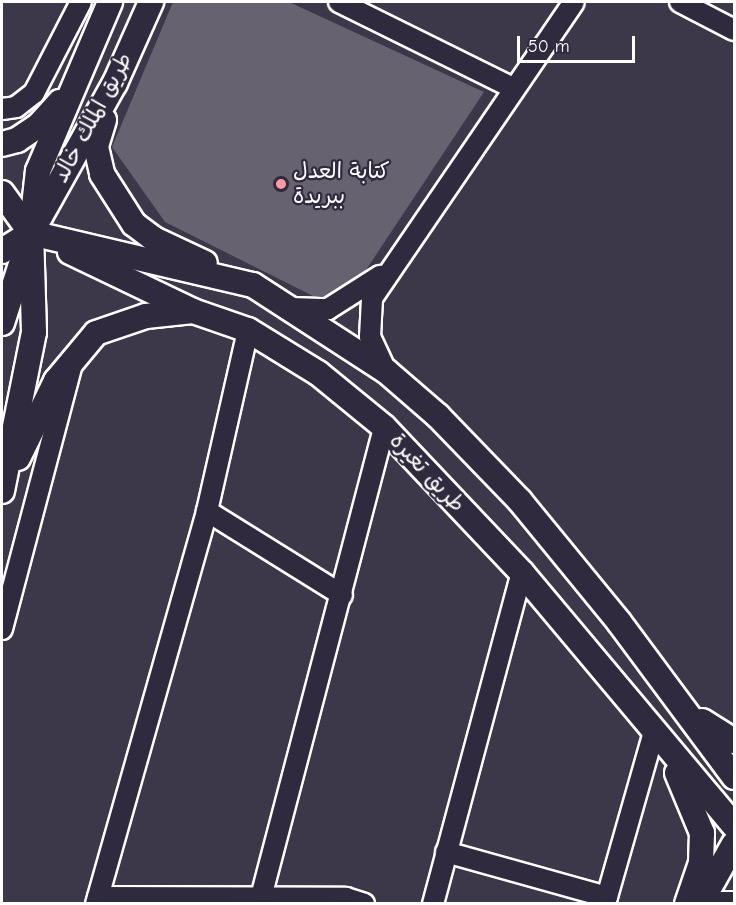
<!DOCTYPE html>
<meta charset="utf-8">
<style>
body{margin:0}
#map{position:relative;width:736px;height:905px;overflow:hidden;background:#3c3749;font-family:"Comic Neue","Playpen Sans Arabic",sans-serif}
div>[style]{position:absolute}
.building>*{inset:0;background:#666270}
.roads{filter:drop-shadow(2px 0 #fff) drop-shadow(-2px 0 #fff) drop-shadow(0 2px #fff) drop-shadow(0 -2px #fff)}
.minor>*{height:20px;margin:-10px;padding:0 10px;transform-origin:10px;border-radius:10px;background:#2f2a3d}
.major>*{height:24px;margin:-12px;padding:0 12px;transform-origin:12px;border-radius:12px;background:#2f2a3d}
.dots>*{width:16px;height:16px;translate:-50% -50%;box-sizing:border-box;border:3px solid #2f2a3d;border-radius:50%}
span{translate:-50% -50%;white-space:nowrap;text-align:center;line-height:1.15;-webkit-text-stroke:4.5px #2f2a3d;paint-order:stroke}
.street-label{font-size:22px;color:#fff}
.poi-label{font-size:22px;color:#fff}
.left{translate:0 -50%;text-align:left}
.frame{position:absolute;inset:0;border:3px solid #fff;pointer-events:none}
.scale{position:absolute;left:517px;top:36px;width:118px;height:27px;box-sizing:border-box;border:3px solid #fff;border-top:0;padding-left:8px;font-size:18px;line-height:21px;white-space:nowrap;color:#fff;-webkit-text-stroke:4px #2f2a3d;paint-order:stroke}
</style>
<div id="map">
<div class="building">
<div style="clip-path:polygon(173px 2px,289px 2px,484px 92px,360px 279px,319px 299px,165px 222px,112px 147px)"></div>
</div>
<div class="roads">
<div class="minor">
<div style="left:339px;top:2px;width:194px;rotate:26.3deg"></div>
<div style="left:680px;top:2px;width:61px;rotate:27.4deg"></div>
<div style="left:2px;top:109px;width:14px;rotate:-8deg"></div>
<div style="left:16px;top:107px;width:23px;rotate:-38deg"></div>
<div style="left:34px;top:93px;width:102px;rotate:-62.7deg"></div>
<div style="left:291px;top:308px;width:37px;rotate:2deg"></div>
<div style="left:328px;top:309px;width:62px;rotate:-32.4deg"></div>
<div style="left:386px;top:371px;width:38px;rotate:-115deg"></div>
<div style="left:370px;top:337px;width:39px;rotate:-87deg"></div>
<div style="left:372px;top:298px;width:358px;rotate:-55.7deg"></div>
<div style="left:207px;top:511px;width:159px;rotate:31.9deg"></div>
<div style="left:2px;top:629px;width:271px;rotate:-75.2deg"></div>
<div style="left:446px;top:852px;width:167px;rotate:15.6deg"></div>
<div style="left:98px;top:897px;width:248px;rotate:0.2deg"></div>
<div style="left:346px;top:898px;width:19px;rotate:18deg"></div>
<div style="left:261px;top:897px;width:486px;rotate:-75.3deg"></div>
<div style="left:96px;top:904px;width:408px;rotate:-74.2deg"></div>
<div style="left:207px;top:511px;width:186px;rotate:-77.2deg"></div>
<div style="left:433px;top:904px;width:343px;rotate:-75deg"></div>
<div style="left:605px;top:904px;width:179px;rotate:-74.1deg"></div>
</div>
<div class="major">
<div style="left:104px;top:120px;width:28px;rotate:107deg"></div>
<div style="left:96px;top:147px;width:28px;rotate:77deg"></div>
<div style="left:102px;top:174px;width:59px;rotate:57.4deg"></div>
<div style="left:134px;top:224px;width:25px;rotate:37deg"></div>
<div style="left:154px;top:239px;width:56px;rotate:25.2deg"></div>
<div style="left:2px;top:144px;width:16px;rotate:-15deg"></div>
<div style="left:17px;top:140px;width:27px;rotate:-34deg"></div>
<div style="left:39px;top:125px;width:31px;rotate:-48deg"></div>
<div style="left:2px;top:193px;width:49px;rotate:54.1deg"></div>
<div style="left:31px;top:233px;width:228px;rotate:13.2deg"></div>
<div style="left:253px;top:285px;width:158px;rotate:32.9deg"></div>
<div style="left:386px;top:371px;width:69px;rotate:40.9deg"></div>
<div style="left:438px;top:416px;width:118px;rotate:46deg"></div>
<div style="left:520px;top:501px;width:156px;rotate:50.7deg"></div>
<div style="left:619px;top:622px;width:193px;rotate:53.4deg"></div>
<div style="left:2px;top:251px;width:34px;rotate:-32deg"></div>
<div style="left:70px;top:252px;width:136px;rotate:25.6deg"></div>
<div style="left:193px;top:311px;width:58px;rotate:19.1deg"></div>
<div style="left:248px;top:330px;width:82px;rotate:31.6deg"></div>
<div style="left:318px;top:373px;width:85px;rotate:39.3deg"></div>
<div style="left:384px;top:427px;width:201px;rotate:46.6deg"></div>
<div style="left:522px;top:573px;width:330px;rotate:50deg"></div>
<div style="left:2px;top:323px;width:95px;rotate:-72.1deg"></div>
<div style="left:31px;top:233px;width:62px;rotate:-83.6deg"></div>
<div style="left:38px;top:171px;width:184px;rotate:-66.9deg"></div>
<div style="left:18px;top:458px;width:86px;rotate:-63.7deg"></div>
<div style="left:56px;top:381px;width:62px;rotate:-50.2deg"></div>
<div style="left:96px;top:333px;width:53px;rotate:-18.8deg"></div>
<div style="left:146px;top:316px;width:47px;rotate:-6.1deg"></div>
<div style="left:2px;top:491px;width:162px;rotate:-78.6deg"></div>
<div style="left:34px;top:332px;width:99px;rotate:-91.7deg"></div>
<div style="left:31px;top:233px;width:172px;rotate:-60.8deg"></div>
<div style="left:115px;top:83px;width:89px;rotate:-66deg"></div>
<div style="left:702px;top:721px;width:38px;rotate:32deg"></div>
<div style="left:677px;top:773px;width:65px;rotate:67.4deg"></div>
<div style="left:702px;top:833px;width:30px;rotate:92deg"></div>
<div style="left:701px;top:863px;width:43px;rotate:108.9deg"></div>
<div style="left:700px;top:904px;width:69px;rotate:-60.5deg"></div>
<div style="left:722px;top:904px;width:10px"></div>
</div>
</div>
<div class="dots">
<div style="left:281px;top:184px;background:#ff9aa2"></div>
</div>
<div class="street-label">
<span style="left:93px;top:118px;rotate:-62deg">طريق الملك خالد</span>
<span style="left:427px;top:473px;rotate:47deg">طريق تغيرة</span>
</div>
<div class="poi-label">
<span class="left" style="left:293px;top:184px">كتابة العدل<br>ببريدة</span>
</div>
<div class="frame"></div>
<div class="scale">50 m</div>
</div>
